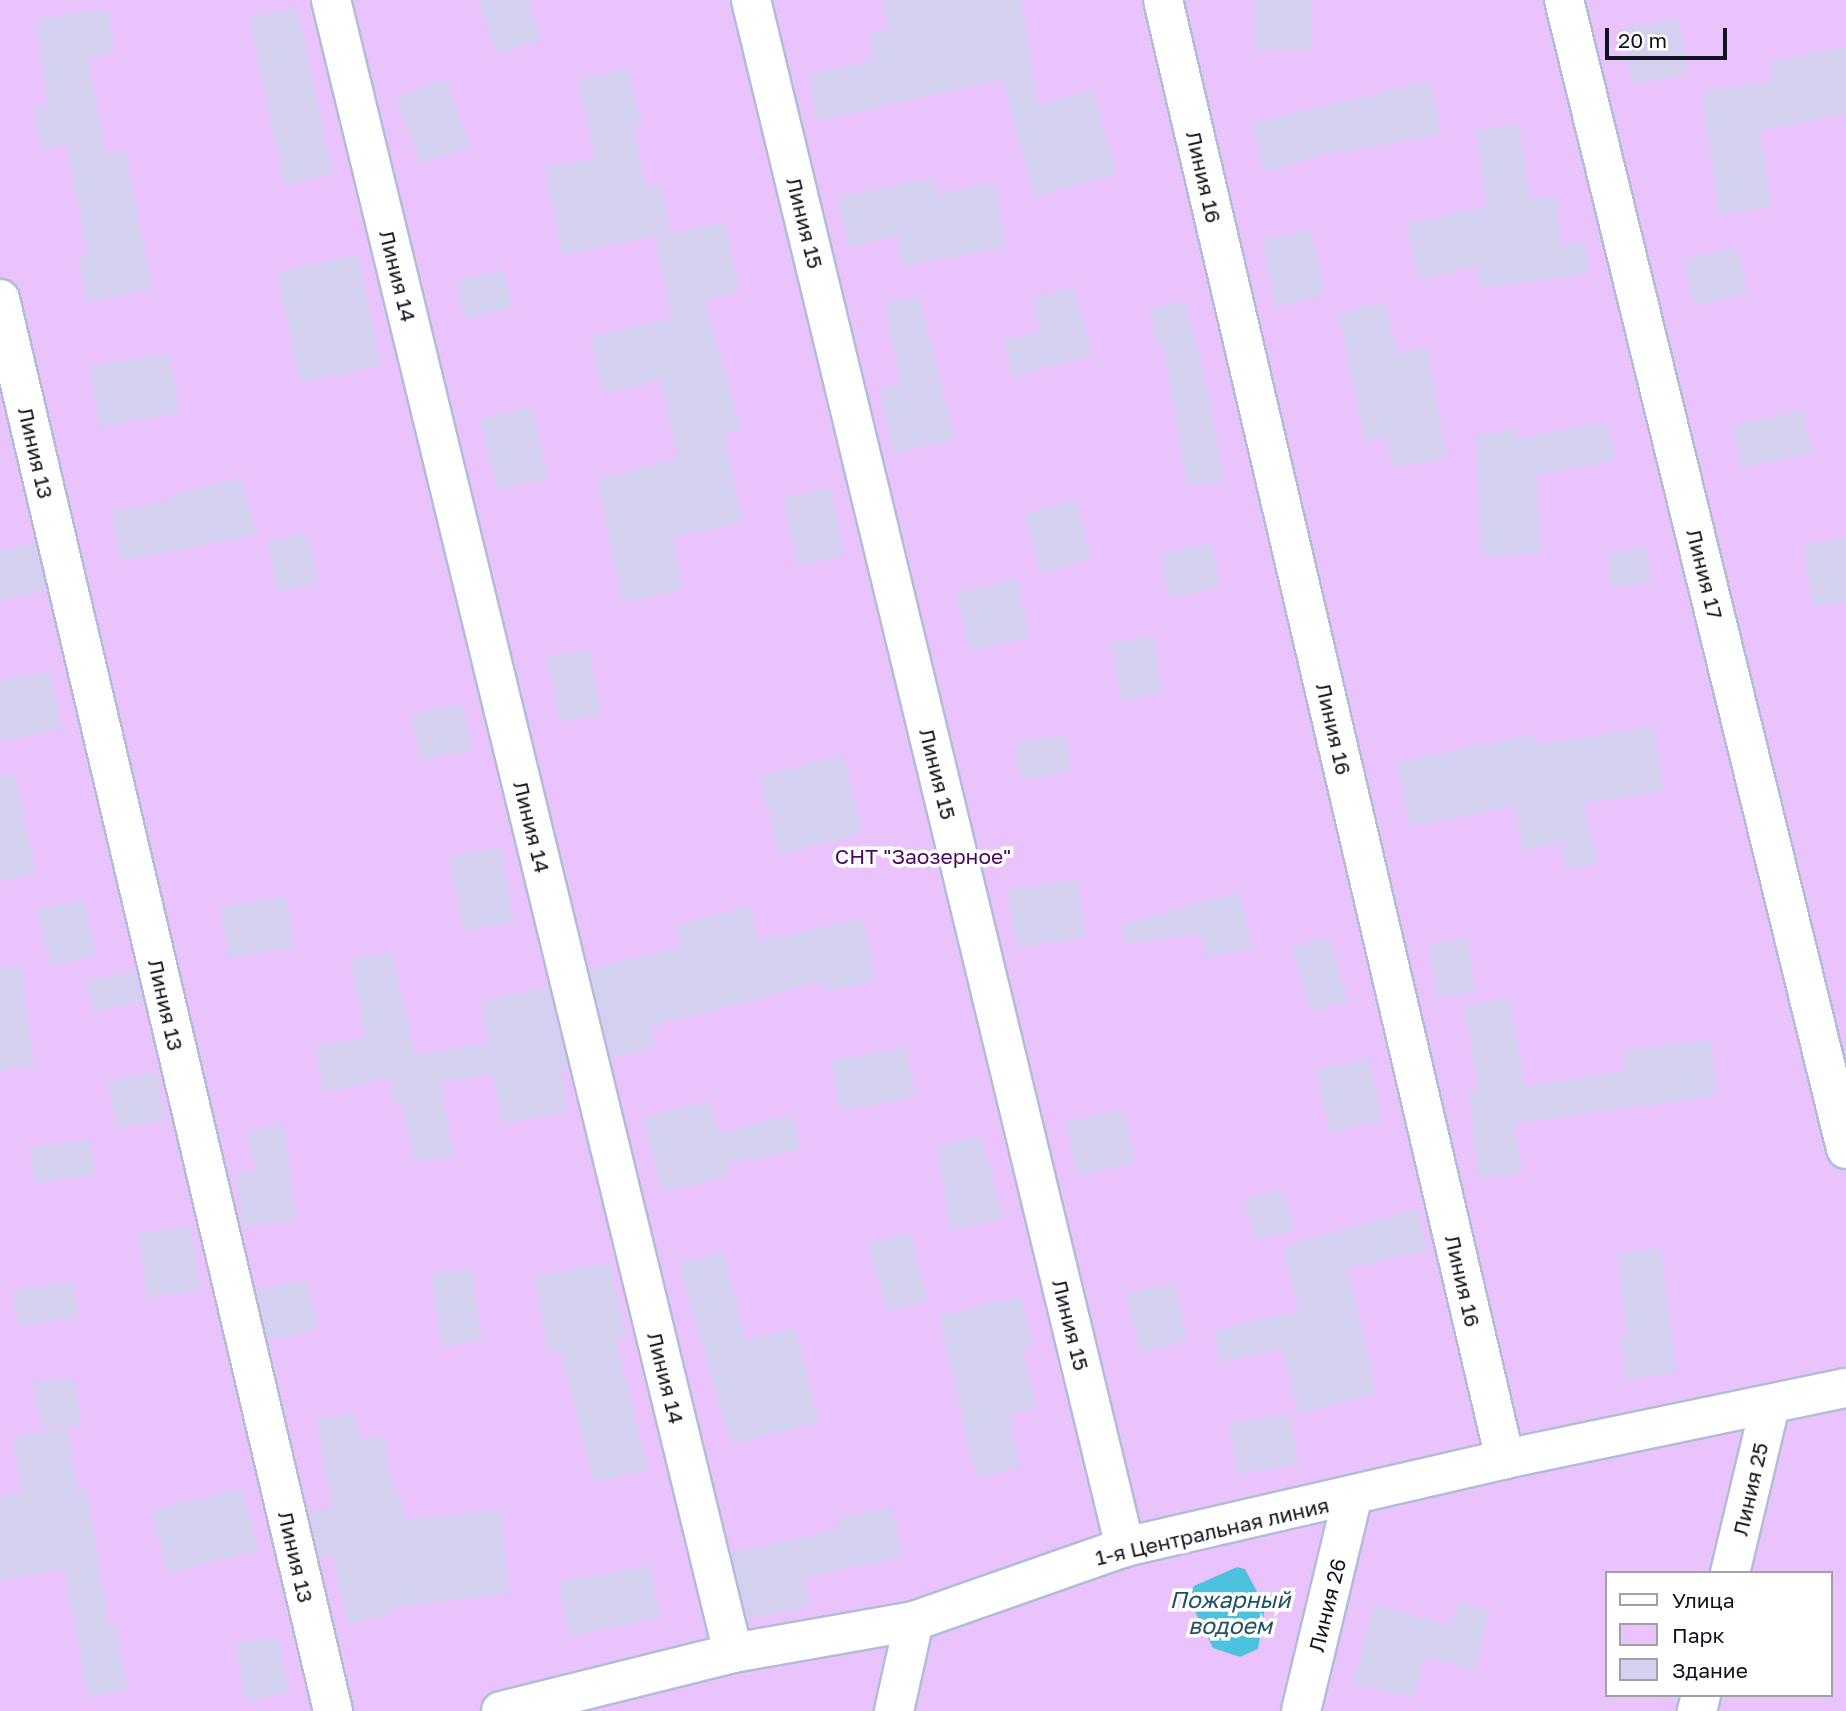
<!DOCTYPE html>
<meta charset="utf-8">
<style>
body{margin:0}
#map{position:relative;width:1846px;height:1711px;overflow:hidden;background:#eef3ff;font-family:"Golos Text",sans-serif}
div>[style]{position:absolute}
.green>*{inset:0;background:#ebc3fc}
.water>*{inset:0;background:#4cc2de}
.building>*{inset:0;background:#d4d1f0;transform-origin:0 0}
.roads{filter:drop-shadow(2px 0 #b0bdd9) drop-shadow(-2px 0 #b0bdd9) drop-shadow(0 2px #b0bdd9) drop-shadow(0 -2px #b0bdd9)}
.minor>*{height:38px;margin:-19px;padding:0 19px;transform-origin:19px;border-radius:19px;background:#fff}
span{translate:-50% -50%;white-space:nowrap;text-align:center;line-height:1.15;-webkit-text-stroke:7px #fff;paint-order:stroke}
.street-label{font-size:21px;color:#0f131d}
.park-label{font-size:21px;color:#49085e}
.water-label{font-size:23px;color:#20525e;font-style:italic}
.legend{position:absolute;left:1605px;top:1571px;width:228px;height:126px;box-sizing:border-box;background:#fff;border:2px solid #9fa1a5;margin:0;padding:9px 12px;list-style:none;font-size:21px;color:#0f131d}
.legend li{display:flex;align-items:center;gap:14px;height:35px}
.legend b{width:35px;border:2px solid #9fa1a5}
.scale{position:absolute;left:1605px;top:28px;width:122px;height:32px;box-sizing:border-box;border:4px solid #0f131d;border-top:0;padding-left:9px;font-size:21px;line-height:24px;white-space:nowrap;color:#0f131d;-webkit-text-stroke:5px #fff;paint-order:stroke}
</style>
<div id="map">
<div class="green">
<div style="clip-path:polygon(evenodd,0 0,1846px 0,1846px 1711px,0 1711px,0 0,1606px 1573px,1830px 1573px,1830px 1695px,1606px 1695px,1606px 1573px)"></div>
</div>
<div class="water">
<div style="clip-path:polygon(1237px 1567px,1245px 1569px,1265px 1607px,1258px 1649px,1240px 1657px,1213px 1648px,1188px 1597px,1194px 1586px)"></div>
</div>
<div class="building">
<div style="clip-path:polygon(478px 0,528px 0,541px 40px,496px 54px)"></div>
<div style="clip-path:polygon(883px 0,1021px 0,1038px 105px,1093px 89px,1117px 174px,1035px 197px,1002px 79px,817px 121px,808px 74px,874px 60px,868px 33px,889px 29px)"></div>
<div style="left:1255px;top:0;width:56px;height:50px"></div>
<div style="left:297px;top:7px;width:171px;height:49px;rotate:78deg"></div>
<div style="clip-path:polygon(108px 9px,114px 51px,88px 60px,106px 154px,122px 151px,126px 156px,152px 289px,87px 302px,78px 257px,88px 255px,66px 144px,41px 149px,33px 107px,48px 104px,36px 19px)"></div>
<div style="left:1678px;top:18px;width:57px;height:57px;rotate:80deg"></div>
<div style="clip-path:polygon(1846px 47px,1846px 114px,1760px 131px,1771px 207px,1719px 215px,1702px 91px,1773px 81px,1769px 62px)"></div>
<div style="clip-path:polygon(629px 68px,642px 125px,633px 127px,646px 188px,661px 184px,671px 232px,562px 255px,545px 167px,596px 159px,578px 79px)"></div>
<div style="left:446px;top:79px;width:72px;height:53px;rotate:70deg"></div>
<div style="clip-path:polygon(1431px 81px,1441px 135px,1320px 155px,1264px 172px,1252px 123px)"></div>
<div style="clip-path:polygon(1519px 124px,1530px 198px,1556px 196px,1561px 245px,1586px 242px,1589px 273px,1479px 289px,1477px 266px,1419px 280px,1406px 224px,1487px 206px,1476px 130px)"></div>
<div style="clip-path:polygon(934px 177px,937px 194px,995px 183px,1006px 247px,903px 266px,897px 236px,848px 247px,838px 197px)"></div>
<div style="clip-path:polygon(725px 222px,739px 292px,704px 300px,741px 430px,725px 433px,742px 523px,672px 536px,683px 589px,623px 603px,597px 479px,678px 458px,661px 380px,604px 394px,590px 337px,672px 318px,655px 237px)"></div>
<div style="left:1311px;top:230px;width:67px;height:50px;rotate:78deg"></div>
<div style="left:1738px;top:248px;width:48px;height:55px;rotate:79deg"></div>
<div style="left:358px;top:255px;width:113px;height:83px;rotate:78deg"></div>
<div style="left:503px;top:269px;width:39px;height:49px;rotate:75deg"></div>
<div style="clip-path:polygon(1074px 286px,1093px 355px,1012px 376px,1003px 340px,1041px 332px,1032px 298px)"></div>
<div style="clip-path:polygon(919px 296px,955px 440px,893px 453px,879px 389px,901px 384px,884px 303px)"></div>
<div style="clip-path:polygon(1186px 301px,1208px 391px,1224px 481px,1187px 485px,1163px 343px,1157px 344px,1149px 309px)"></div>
<div style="clip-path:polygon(1384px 302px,1398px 354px,1427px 348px,1447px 459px,1399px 466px,1392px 464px,1387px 438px,1365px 442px,1338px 314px)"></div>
<div style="left:169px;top:353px;width:61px;height:81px;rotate:80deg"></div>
<div style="left:532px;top:407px;width:73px;height:53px;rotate:77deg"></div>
<div style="left:1803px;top:410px;width:44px;height:72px;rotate:78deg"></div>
<div style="clip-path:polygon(1608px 422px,1615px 460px,1536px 475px,1541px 553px,1482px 557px,1475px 436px,1516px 429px,1518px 439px)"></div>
<div style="clip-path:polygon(242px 477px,257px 535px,121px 561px,112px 511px,172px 500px,171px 496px)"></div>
<div style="left:831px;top:488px;width:69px;height:48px;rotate:79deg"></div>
<div style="left:1076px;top:500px;width:61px;height:53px;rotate:75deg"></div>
<div style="left:307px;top:533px;width:51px;height:41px;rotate:77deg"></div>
<div style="clip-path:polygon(1846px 538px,1846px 601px,1814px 607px,1803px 545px)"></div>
<div style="left:1211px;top:543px;width:45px;height:52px;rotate:78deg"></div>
<div style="clip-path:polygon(35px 544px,46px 590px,0 601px,0 551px)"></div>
<div style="left:1647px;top:548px;width:36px;height:39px;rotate:85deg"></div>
<div style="left:1016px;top:578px;width:60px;height:62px;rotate:76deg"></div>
<div style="left:1153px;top:636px;width:59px;height:42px;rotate:81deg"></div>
<div style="left:589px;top:649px;width:66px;height:42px;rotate:80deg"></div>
<div style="clip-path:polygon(51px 672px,61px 729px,0 741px,0 681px)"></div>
<div style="left:462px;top:704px;width:47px;height:52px;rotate:78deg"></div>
<div style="clip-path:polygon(1654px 726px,1664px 791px,1584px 803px,1598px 862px,1567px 870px,1561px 843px,1523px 851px,1515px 806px,1410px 826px,1397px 762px,1534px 734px,1535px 745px)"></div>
<div style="left:1066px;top:735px;width:37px;height:52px;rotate:81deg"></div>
<div style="left:843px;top:755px;width:81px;height:86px;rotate:76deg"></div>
<div style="clip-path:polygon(15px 775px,36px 874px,0 881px,0 776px)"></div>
<div style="left:500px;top:847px;width:76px;height:52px;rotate:79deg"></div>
<div style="left:1078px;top:880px;width:58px;height:71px;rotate:82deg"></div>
<div style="clip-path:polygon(1239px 892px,1253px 947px,1206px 958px,1200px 934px,1126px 944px,1122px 924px)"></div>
<div style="left:286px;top:897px;width:51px;height:66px;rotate:81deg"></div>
<div style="left:83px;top:899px;width:57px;height:47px;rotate:76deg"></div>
<div style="clip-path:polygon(749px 906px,758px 941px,863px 919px,876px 981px,827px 992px,824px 981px,650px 1027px,655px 1047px,611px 1058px,589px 969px,681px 947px,675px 926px)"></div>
<div style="left:1328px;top:936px;width:68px;height:39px;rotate:72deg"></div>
<div style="left:1467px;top:938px;width:55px;height:39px;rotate:81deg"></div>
<div style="clip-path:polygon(392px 952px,415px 1056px,490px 1042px,481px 1002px,548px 987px,568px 1068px,561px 1070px,568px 1112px,502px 1123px,492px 1074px,441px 1083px,453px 1156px,414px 1162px,403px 1104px,395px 1105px,390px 1078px,325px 1092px,315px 1047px,365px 1037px,350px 959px)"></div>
<div style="clip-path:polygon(21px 966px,34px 1066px,0 1071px,0 968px)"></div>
<div style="left:136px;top:971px;width:32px;height:50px;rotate:79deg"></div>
<div style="clip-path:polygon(1509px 998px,1525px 1087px,1625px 1071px,1623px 1050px,1711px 1040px,1717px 1096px,1514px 1123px,1522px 1173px,1478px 1180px,1469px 1091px,1479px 1090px,1464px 1006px)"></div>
<div style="left:906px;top:1047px;width:51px;height:76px;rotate:80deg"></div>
<div style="left:1369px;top:1058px;width:64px;height:54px;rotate:78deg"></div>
<div style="left:157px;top:1072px;width:49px;height:49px;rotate:81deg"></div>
<div style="clip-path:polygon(710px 1100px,719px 1133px,793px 1115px,801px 1149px,727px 1165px,730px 1175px,663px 1193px,643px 1118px)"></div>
<div style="left:1124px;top:1110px;width:54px;height:59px;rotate:78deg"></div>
<div style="clip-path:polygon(284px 1124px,296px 1221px,243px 1228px,236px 1173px,255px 1171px,247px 1132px)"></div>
<div style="clip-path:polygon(981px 1136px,1004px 1218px,951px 1231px,936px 1145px)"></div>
<div style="left:90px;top:1139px;width:36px;height:61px;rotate:82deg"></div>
<div style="left:1282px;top:1189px;width:43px;height:39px;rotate:74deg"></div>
<div style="clip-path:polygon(1418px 1208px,1427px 1251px,1348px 1268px,1376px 1394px,1299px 1413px,1282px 1348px,1221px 1363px,1214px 1331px,1299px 1311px,1283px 1247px)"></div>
<div style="left:191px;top:1226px;width:65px;height:53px;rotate:82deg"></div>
<div style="left:910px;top:1232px;width:70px;height:43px;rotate:75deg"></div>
<div style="clip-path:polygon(1661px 1248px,1676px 1372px,1627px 1380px,1620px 1338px,1628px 1336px,1617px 1254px)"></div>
<div style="clip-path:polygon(723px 1251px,746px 1341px,795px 1328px,819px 1422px,732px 1445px,678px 1263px)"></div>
<div style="clip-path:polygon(610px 1262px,626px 1339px,616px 1340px,648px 1469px,594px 1483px,561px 1352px,550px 1354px,534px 1277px)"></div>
<div style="left:471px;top:1268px;width:73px;height:41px;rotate:81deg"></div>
<div style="left:307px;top:1279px;width:51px;height:51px;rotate:77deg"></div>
<div style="left:73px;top:1281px;width:36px;height:61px;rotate:81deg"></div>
<div style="left:1173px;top:1282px;width:60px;height:49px;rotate:75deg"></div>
<div style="clip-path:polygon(1021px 1296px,1033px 1347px,1022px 1350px,1037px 1408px,1009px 1415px,1020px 1467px,976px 1478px,939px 1316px)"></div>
<div style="clip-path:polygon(74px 1379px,81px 1426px,43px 1429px,33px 1382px)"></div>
<div style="clip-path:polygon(355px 1413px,359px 1440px,384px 1436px,394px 1493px,399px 1492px,405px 1520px,501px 1510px,509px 1594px,391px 1607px,392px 1613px,348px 1624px,332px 1555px,319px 1558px,309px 1513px,332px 1507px,317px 1419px)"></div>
<div style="left:1290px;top:1414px;width:51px;height:61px;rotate:81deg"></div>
<div style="clip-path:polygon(67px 1428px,78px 1491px,87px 1490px,109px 1626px,115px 1625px,128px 1690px,88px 1697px,64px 1569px,0 1580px,0 1495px,23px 1492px,13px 1438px)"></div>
<div style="left:242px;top:1487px;width:65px;height:94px;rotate:75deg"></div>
<div style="clip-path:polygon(892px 1507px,903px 1558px,804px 1577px,810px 1606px,747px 1620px,731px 1553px,838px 1530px,836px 1518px)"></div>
<div style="left:650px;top:1565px;width:54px;height:93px;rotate:79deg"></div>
<div style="clip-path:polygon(1458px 1602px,1490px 1611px,1474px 1670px,1425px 1656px,1414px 1698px,1353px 1683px,1374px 1605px,1451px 1625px)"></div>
<div style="left:278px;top:1636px;width:58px;height:44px;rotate:79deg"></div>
</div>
<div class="roads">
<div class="minor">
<div style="left:331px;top:0;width:1701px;rotate:76.33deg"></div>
<div style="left:751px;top:0;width:1592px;rotate:76.41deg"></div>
<div style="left:1163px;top:0;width:1499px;rotate:76.81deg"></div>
<div style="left:1564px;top:0;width:1183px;rotate:76.21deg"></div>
<div style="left:0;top:299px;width:1451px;rotate:76.73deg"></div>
<div style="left:1730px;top:1573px;width:173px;rotate:-76.6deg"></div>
<div style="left:501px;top:1711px;width:239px;rotate:-14deg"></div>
<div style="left:733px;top:1653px;width:184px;rotate:-10deg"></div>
<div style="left:914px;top:1621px;width:224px;rotate:-19.3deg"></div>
<div style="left:1125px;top:1547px;width:390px;rotate:-13deg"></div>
<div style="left:1505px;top:1459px;width:348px;rotate:-11.8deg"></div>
<div style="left:894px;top:1711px;width:92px;rotate:-77.5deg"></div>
<div style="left:1301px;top:1711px;width:219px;rotate:-76.5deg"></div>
<div style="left:1697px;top:1711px;width:16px;rotate:-76deg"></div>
</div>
</div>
<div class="street-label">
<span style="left:1204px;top:177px;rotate:77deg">Линия 16</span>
<span style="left:805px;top:223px;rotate:76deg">Линия 15</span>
<span style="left:398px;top:276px;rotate:76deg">Линия 14</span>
<span style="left:36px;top:453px;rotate:77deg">Линия 13</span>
<span style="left:1705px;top:574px;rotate:76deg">Линия 17</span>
<span style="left:1334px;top:729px;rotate:77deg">Линия 16</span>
<span style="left:938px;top:774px;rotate:76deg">Линия 15</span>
<span style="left:532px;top:827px;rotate:76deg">Линия 14</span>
<span style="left:166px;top:1005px;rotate:77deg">Линия 13</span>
<span style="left:1463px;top:1281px;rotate:77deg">Линия 16</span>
<span style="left:1071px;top:1325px;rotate:76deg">Линия 15</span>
<span style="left:666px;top:1378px;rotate:76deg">Линия 14</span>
<span style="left:1750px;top:1489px;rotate:-77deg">Линия 25</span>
<span style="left:1212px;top:1531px;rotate:-13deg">1-я Центральная линия</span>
<span style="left:296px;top:1557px;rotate:77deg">Линия 13</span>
<span style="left:1327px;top:1605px;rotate:-76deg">Линия 26</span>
</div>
<div class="park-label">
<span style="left:923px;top:856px">СНТ "Заозерное"</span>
</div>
<div class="water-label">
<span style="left:1230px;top:1612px">Пожарный<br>водоем</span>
</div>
<ul class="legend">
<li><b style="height:9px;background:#fff"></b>Улица</li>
<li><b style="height:19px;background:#ebc3fc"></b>Парк</li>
<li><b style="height:19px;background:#d4d1f0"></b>Здание</li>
</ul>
<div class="scale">20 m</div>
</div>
